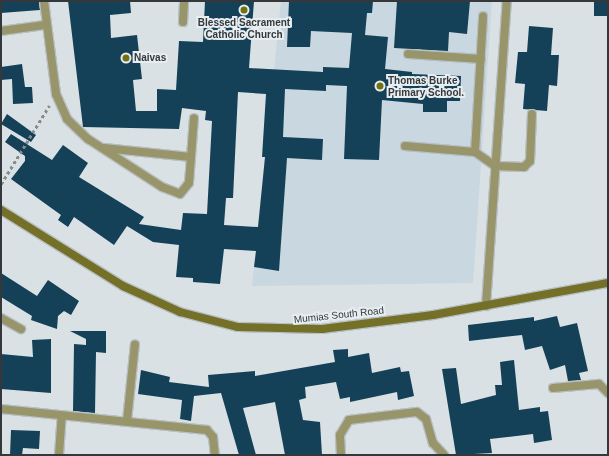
<!DOCTYPE html>
<style>
body{margin:0}
#map{position:relative;width:609px;height:456px;overflow:hidden;background:#d9e1e5;font-family:Arial,sans-serif}
div>[style]{position:absolute}
.built>*{inset:0;background:#c9d7e0}
.building>*{inset:0;background:#144157;transform-origin:0 0}
.path>*{height:2.5px;margin-top:-1.25px;transform-origin:0;background:repeating-linear-gradient(90deg,#858a8d 0 3px,transparent 0 6px)}
.roads{filter:drop-shadow(1px 0 #b8bfc3) drop-shadow(-1px 0 #b8bfc3) drop-shadow(0 1px #b8bfc3) drop-shadow(0 -1px #b8bfc3)}
.service>*{height:8px;margin:-4px;padding:0 4px;transform-origin:4px;border-radius:4px;background:#979569}
.minor>*{height:8px;margin:-4px;padding:0 4px;transform-origin:4px;border-radius:4px;background:#979569}
.secondary>*{height:8px;margin:-4px;padding:0 4px;transform-origin:4px;border-radius:4px;background:#747028}
.dots>*{width:11px;height:11px;translate:-50% -50%;box-sizing:border-box;border:2px solid #e7eef2;border-radius:50%}
span{translate:-50% -50%;white-space:nowrap;text-align:center;line-height:1.15;-webkit-text-stroke:4px #e7eef2;paint-order:stroke}
.poi-label{font-size:10px;color:#35383a;font-weight:700}
.left{translate:0 -50%;text-align:left}
.street-label{font-size:10px;color:#35383a}
.frame{position:absolute;inset:0;border:2px solid #35383a;pointer-events:none}
</style>
<div id="map">
<div class="built">
<div style="clip-path:polygon(281px 1px,492px 1px,473px 283px,252px 286px)"></div>
</div>
<div class="building">
<div style="clip-path:polygon(1px 1px,39px 1px,40px 10px,1px 13px)"></div>
<div style="clip-path:polygon(evenodd,68px 1px,130px 1px,131px 13px,110px 15px,111px 38px,137px 35px,142px 79px,133px 80px,136px 111px,157px 111px,157px 89px,176px 90px,179px 41px,203px 42px,205px 1px,254px 1px,249px 68px,323px 72px,323px 67px,349px 68px,352px 33px,311px 31px,310px 47px,287px 47px,289px 1px,373px 1px,372px 13px,367px 13px,365px 35px,388px 37px,385px 69px,412px 72px,412px 74px,461px 76px,460px 101px,447px 101px,447px 112px,423px 112px,423px 104px,382px 100px,379px 160px,344px 159px,347px 86px,326px 85px,326px 91px,285px 89px,283px 137px,323px 139px,322px 160px,287px 158px,279px 271px,254px 267px,256px 251px,224px 249px,220px 284px,193px 282px,193px 278px,176px 277px,179px 245px,153px 242px,127px 226px,114px 245px,74px 217px,68px 227px,58px 220px,61px 215px,11px 179px,25px 161px,25px 156px,5px 142px,11px 134px,52px 160px,63px 145px,88px 163px,79px 177px,144px 217px,139px 224px,181px 230px,183px 213px,207px 214px,212px 121px,205px 120px,206px 111px,182px 108px,179px 129px,83px 127px,68px 1px,238px 92px,266px 94px,262px 157px,265px 157px,258px 227px,224px 225px,226px 198px,233px 198px,238px 92px)"></div>
<div style="clip-path:polygon(397px 1px,470px 1px,467px 34px,449px 32px,448px 51px,394px 48px)"></div>
<div style="left:594px;top:1px;width:14px;height:15px"></div>
<div style="clip-path:polygon(529px 26px,553px 28px,551px 55px,559px 55px,557px 86px,549px 85px,547px 111px,523px 109px,525px 84px,515px 83px,518px 52px,527px 52px)"></div>
<div style="clip-path:polygon(22px 64px,25px 87px,32px 87px,33px 103px,13px 104px,12px 79px,1px 80px,1px 67px)"></div>
<div style="clip-path:polygon(7px 114px,36px 135px,31px 142px,1px 124px)"></div>
<div style="clip-path:polygon(1px 273px,37px 296px,48px 280px,79px 301px,71px 315px,64px 311px,58px 316px,57px 329px,31px 320px,32px 316px,1px 297px)"></div>
<div style="clip-path:polygon(557px 316px,560px 327px,577px 323px,588px 371px,579px 373px,581px 380px,568px 381px,565px 365px,550px 370px,542px 346px,525px 350px,522px 335px,469px 341px,468px 325px,534px 317px,534px 321px)"></div>
<div style="clip-path:polygon(70px 331px,106px 331px,106px 353px,96px 352px,95px 413px,73px 411px,74px 344px,86px 345px,86px 339px)"></div>
<div style="clip-path:polygon(51px 339px,51px 393px,1px 389px,1px 354px,33px 357px,32px 340px)"></div>
<div style="clip-path:polygon(348px 349px,348px 357px,369px 353px,372px 373px,400px 367px,401px 372px,409px 371px,414px 396px,398px 400px,397px 392px,350px 402px,350px 397px,340px 399px,336px 382px,305px 387px,306px 398px,299px 400px,303px 420px,320px 422px,322px 455px,285px 455px,275px 402px,243px 408px,256px 455px,239px 455px,221px 393px,194px 396px,191px 421px,180px 419px,182px 400px,138px 394px,141px 370px,170px 377px,169px 382px,209px 387px,208px 375px,255px 371px,255px 376px,335px 362px,333px 350px)"></div>
<div style="clip-path:polygon(514px 360px,519px 410px,540px 407px,540px 412px,548px 411px,552px 440px,534px 443px,533px 434px,490px 439px,492px 453px,456px 455px,442px 369px,456px 368px,461px 404px,496px 395px,495px 385px,502px 385px,500px 362px)"></div>
<div style="clip-path:polygon(11px 430px,40px 431px,39px 449px,23px 448px,22px 455px,10px 455px)"></div>
</div>
<div class="path">
<div style="left:1px;top:184px;width:92px;rotate:-58.4deg"></div>
</div>
<div class="roads">
<div class="service">
<div style="left:183px;top:22px;width:21px;rotate:-87deg"></div>
<div style="left:408px;top:54px;width:73px;rotate:3.9deg"></div>
<div style="left:405px;top:146px;width:70px;rotate:4.9deg"></div>
<div style="left:475px;top:152px;width:24px;rotate:35deg"></div>
<div style="left:495px;top:166px;width:29px;rotate:2deg"></div>
<div style="left:524px;top:167px;width:8px;rotate:-45deg"></div>
<div style="left:530px;top:161px;width:47px;rotate:-87.6deg"></div>
<div style="left:475px;top:152px;width:136px;rotate:-86.6deg"></div>
<div style="left:486px;top:306px;width:306px;rotate:-86.1deg"></div>
</div>
<div class="minor">
<div style="left:44px;top:1px;width:94px;rotate:82.6deg"></div>
<div style="left:56px;top:94px;width:27px;rotate:66deg"></div>
<div style="left:67px;top:119px;width:29px;rotate:44deg"></div>
<div style="left:88px;top:139px;width:88px;rotate:33deg"></div>
<div style="left:162px;top:187px;width:19px;rotate:21deg"></div>
<div style="left:180px;top:194px;width:14px;rotate:-51deg"></div>
<div style="left:189px;top:183px;width:65px;rotate:-85.6deg"></div>
<div style="left:1px;top:31px;width:44px;rotate:-7.8deg"></div>
<div style="left:104px;top:148px;width:87px;rotate:5.9deg"></div>
<div style="left:1px;top:318px;width:23px;rotate:29deg"></div>
<div style="left:553px;top:388px;width:46px;rotate:-5deg"></div>
<div style="left:599px;top:384px;width:13px;rotate:45deg"></div>
<div style="left:1px;top:409px;width:207px;rotate:5.8deg"></div>
<div style="left:207px;top:430px;width:9px;rotate:49deg"></div>
<div style="left:213px;top:437px;width:18px;rotate:84deg"></div>
<div style="left:127px;top:421px;width:77px;rotate:-84.1deg"></div>
<div style="left:59px;top:455px;width:39px;rotate:-86deg"></div>
<div style="left:341px;top:455px;width:20px;rotate:-93deg"></div>
<div style="left:340px;top:435px;width:17px;rotate:-59deg"></div>
<div style="left:349px;top:420px;width:68px;rotate:-6.7deg"></div>
<div style="left:417px;top:412px;width:11px;rotate:38deg"></div>
<div style="left:426px;top:419px;width:25px;rotate:74deg"></div>
<div style="left:433px;top:443px;width:16px;rotate:47deg"></div>
</div>
<div class="secondary">
<div style="left:1px;top:210px;width:144px;rotate:31.9deg"></div>
<div style="left:123px;top:286px;width:63px;rotate:24.5deg"></div>
<div style="left:180px;top:312px;width:60px;rotate:14.5deg"></div>
<div style="left:238px;top:327px;width:84px;rotate:1.4deg"></div>
<div style="left:322px;top:329px;width:112px;rotate:-7.2deg"></div>
<div style="left:433px;top:315px;width:178px;rotate:-10.4deg"></div>
</div>
</div>
<div class="dots">
<div style="left:244px;top:10px;background:#746f0f"></div>
<div style="left:126px;top:58px;background:#746f0f"></div>
<div style="left:380px;top:86px;background:#746f0f"></div>
</div>
<div class="poi-label">
<span style="left:244px;top:28px">Blessed Sacrament<br>Catholic Church</span>
<span class="left" style="left:134px;top:58px">Naivas</span>
<span class="left" style="left:388px;top:86px">Thomas Burke<br>Primary School.</span>
</div>
<div class="street-label">
<span style="left:339px;top:315px;rotate:-6deg">Mumias South Road</span>
</div>
<div class="frame"></div>
</div>
